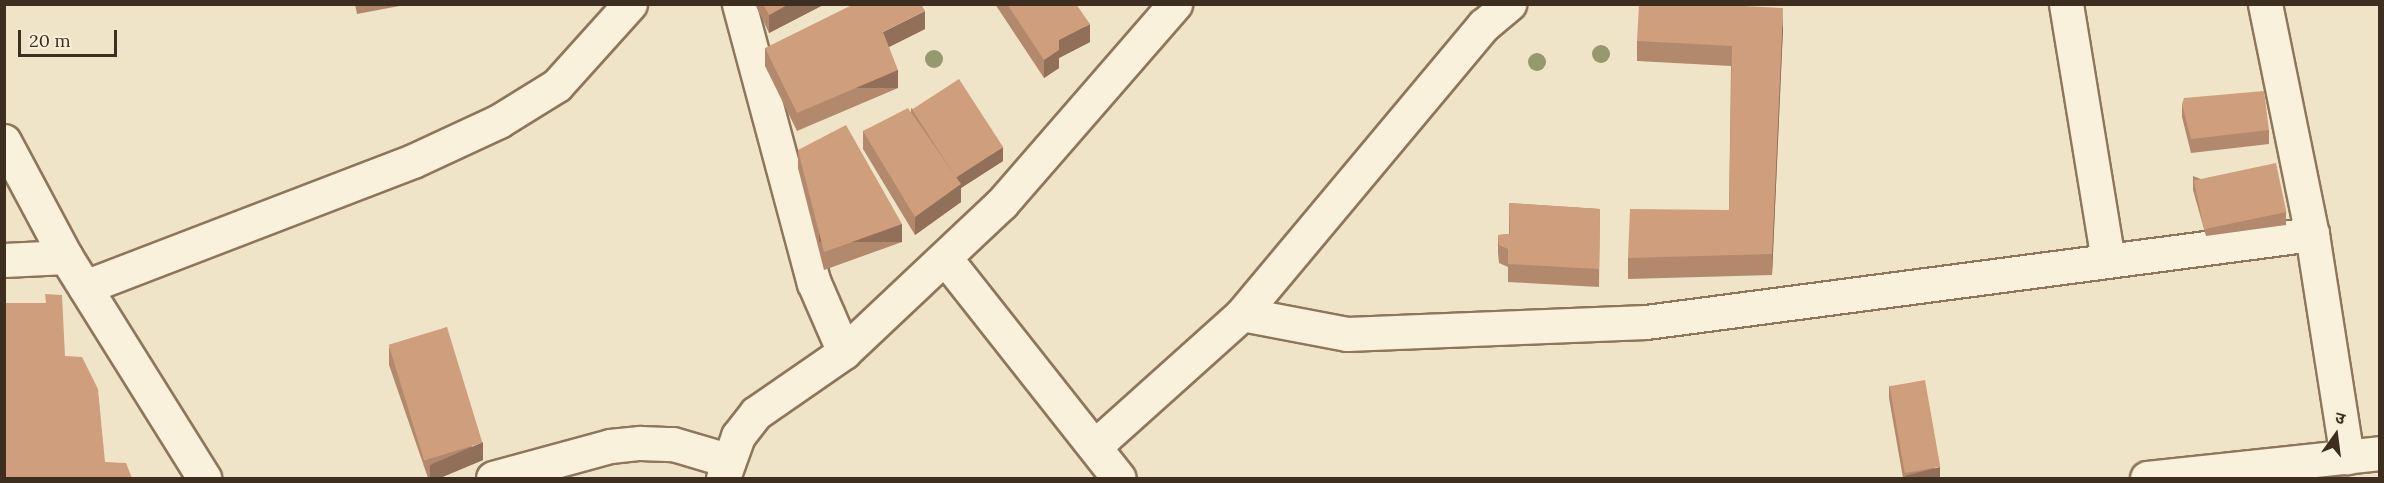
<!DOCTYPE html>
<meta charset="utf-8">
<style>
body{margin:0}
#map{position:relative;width:2384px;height:483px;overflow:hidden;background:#f0e4c8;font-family:Lora,"Noto Sans Devanagari",serif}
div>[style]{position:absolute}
.roads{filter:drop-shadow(2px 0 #8d765c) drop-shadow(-2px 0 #8d765c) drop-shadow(0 2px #8d765c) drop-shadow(0 -2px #8d765c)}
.minor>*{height:33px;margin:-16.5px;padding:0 16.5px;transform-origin:16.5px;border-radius:16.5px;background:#faf1dc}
.tertiary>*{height:33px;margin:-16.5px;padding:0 16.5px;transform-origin:16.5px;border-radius:16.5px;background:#faf1dc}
.trees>*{width:18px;height:18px;margin:-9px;border-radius:50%;background:#96986f}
.wall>*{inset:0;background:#b2896c}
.shaded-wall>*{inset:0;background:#916f58;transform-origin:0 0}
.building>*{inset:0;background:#cf9f7d;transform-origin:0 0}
span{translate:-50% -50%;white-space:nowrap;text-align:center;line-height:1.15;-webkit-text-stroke:4.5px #f7eed8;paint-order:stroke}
.frame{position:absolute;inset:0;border:6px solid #3d2e20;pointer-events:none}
.north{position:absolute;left:2306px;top:405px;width:60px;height:60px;-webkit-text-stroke:4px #f7eed8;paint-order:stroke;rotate:14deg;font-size:16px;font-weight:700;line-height:24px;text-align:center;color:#3d2e20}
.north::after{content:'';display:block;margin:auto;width:21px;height:27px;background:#3d2e20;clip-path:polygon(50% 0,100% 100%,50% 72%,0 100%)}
.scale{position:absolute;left:18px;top:30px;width:99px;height:27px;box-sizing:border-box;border:3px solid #3d2e20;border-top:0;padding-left:8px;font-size:18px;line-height:21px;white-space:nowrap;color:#3d2e20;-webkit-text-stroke:4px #f7eed8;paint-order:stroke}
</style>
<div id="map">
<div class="roads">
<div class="minor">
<div style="left:739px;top:4px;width:289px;rotate:75deg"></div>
<div style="left:814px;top:283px;width:75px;rotate:66.5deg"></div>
<div style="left:2066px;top:4px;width:260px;rotate:80.7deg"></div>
<div style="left:2265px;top:4px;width:235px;rotate:78.5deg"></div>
<div style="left:2312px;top:234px;width:226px;rotate:81.1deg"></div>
<div style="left:945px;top:258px;width:280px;rotate:51.7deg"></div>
<div style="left:4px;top:260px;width:62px;rotate:-2.8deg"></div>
<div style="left:85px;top:287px;width:351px;rotate:-21deg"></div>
<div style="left:413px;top:161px;width:95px;rotate:-24.9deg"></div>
<div style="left:499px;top:121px;width:68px;rotate:-31.8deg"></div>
<div style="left:557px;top:85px;width:109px;rotate:-48deg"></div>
<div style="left:1242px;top:314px;width:107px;rotate:10.8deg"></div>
<div style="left:1347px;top:334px;width:299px;rotate:-2.3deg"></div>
<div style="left:1646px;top:322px;width:672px;rotate:-7.53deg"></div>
<div style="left:1095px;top:446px;width:198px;rotate:-41.9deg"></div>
<div style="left:1242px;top:314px;width:377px;rotate:-50.1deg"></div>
<div style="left:1484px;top:25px;width:33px;rotate:-40deg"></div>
<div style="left:493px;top:478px;width:121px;rotate:-15.3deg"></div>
<div style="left:610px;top:446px;width:30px;rotate:-6deg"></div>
<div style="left:640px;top:443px;width:33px;rotate:2deg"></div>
<div style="left:673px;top:444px;width:56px;rotate:16.5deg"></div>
<div style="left:2147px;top:478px;width:234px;rotate:-6.1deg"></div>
</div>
<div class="tertiary">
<div style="left:4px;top:141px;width:132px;rotate:61.9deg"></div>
<div style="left:66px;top:257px;width:261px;rotate:58deg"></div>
<div style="left:723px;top:478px;width:45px;rotate:-70.3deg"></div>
<div style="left:738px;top:436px;width:29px;rotate:-52deg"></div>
<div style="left:756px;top:413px;width:107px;rotate:-34.7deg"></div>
<div style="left:844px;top:352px;width:217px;rotate:-43.3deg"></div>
<div style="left:1002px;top:203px;width:264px;rotate:-49deg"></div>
</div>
</div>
<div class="trees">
<div style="left:1601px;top:54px"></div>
<div style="left:934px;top:59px"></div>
<div style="left:1537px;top:62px"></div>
</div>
<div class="wall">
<div style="clip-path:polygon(355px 4px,410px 4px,357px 14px)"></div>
<div style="clip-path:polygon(755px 4px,825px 4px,769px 33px)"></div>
<div style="clip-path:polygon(995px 4px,1076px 4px,1090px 42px,1059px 58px,1059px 68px,1044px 78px)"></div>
<div style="clip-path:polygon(1783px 28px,1772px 275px,1628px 279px,1628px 258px,1729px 210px,1731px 66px,1637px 61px,1637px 41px)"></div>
<div style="clip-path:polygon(925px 29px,889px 47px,898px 88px,797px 131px,765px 66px,765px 48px)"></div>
<div style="clip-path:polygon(2182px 104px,2269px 130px,2269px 144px,2191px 153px,2182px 117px)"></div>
<div style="clip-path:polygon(911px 108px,1003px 161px,961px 188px,961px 202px,915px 235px,863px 149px,863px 131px,911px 112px)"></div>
<div style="clip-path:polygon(798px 150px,902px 242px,824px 270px,798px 168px)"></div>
<div style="clip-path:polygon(2193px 176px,2286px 212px,2286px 225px,2206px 236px,2193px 190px)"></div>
<div style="clip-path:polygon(1509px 203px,1600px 209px,1599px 287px,1508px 282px,1508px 267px,1499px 263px,1498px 253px,1498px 235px,1509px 234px)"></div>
<div style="clip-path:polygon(389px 347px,483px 460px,440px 478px,428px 478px,389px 365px)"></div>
<div style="clip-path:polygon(1889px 385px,1940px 478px,1903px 478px,1889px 398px)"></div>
</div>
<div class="shaded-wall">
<div style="clip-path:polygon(789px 4px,825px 4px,769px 33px,769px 15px)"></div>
<div style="clip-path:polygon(1783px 8px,1783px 28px,1772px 275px,1772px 254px)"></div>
<div style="clip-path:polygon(925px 11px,925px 29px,883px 50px,883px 32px)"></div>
<div style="clip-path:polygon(1090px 24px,1090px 42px,1059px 58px,1059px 68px,1044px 78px,1044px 60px,1059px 40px)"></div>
<div style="left:898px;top:70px;width:18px;height:110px;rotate:90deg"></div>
<div style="clip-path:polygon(1003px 147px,1003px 161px,961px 188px,961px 202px,915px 235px,915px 217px,956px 177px)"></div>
<div style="left:902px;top:224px;width:18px;height:83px;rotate:90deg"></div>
<div style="clip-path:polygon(483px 442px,483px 460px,440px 478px,430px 478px,430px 465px)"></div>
<div style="clip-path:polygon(1940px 467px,1940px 478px,1905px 478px,1905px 476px)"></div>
</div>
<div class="building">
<div style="clip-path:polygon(763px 4px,789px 4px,769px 15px)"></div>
<div style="clip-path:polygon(854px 4px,921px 4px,925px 11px,883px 32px,898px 70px,797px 113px,765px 48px)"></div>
<div style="clip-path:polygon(1007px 4px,1076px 4px,1090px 24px,1059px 40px,1059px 50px,1044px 60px)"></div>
<div style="clip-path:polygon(1639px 4px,1704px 4px,1783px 8px,1772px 254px,1628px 258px,1630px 209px,1729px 210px,1732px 46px,1637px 41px)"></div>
<div style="left:959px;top:79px;width:81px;height:56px;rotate:57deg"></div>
<div style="clip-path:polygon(2264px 91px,2269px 130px,2191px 139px,2182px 104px,2184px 98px)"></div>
<div style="clip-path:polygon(908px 108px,961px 184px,915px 217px,863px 131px)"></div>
<div style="clip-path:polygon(846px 125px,902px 224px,824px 252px,798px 150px)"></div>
<div style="left:2276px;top:163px;width:50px;height:84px;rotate:78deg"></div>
<div style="clip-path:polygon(1509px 203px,1600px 209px,1599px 269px,1508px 264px,1508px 249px,1499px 245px,1498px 235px,1510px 234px)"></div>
<div style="clip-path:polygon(45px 294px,62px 295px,65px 356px,82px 357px,98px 389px,105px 462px,126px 463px,132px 478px,4px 478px,4px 303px,46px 303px)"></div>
<div style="left:447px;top:327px;width:121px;height:61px;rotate:73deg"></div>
<div style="left:1925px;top:380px;width:88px;height:36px;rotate:80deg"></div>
</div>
<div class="frame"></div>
<div class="north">उ</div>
<div class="scale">20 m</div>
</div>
